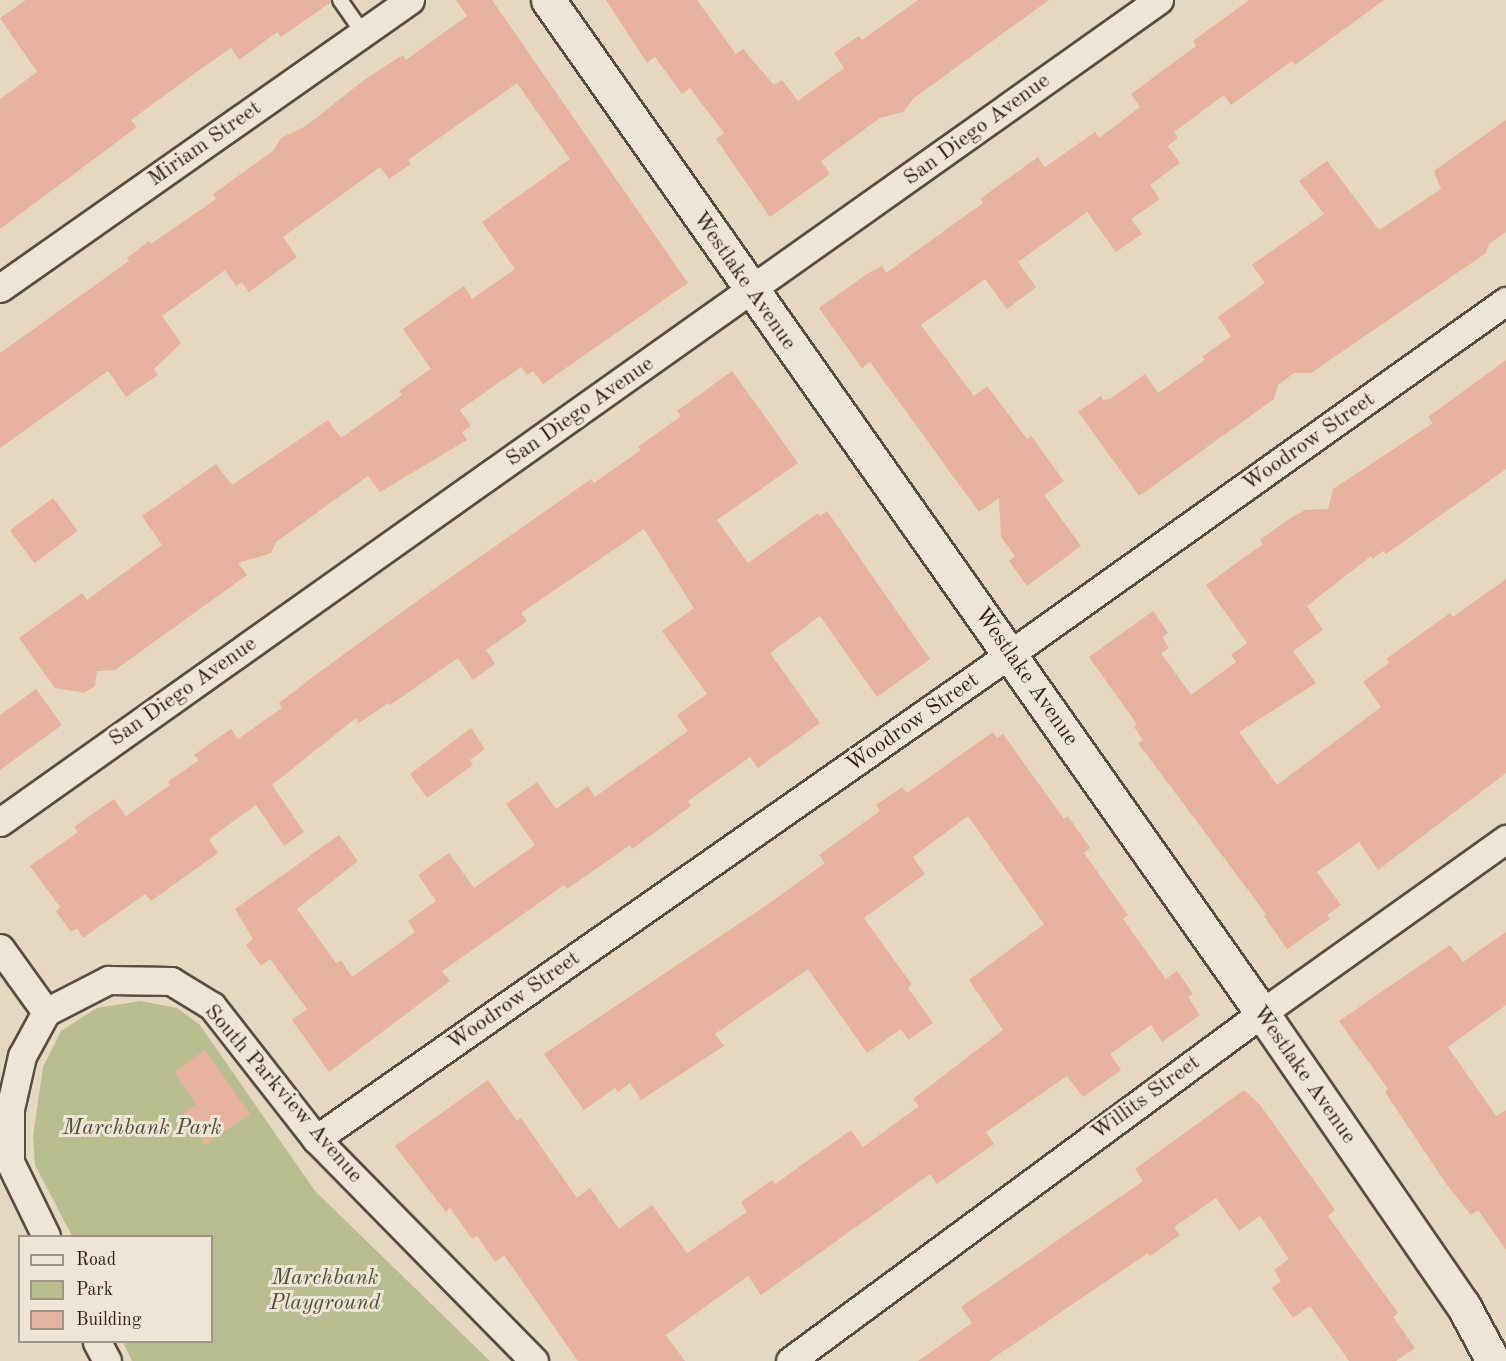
<!DOCTYPE html>
<style>
body{margin:0}
#map{position:relative;width:1506px;height:1361px;overflow:hidden;background:#e6d7c0;font-family:"Old Standard TT",serif}
div>[style]{position:absolute}
.green>*{inset:0;background:#b8bd90}
.building>*{inset:0;background:#e6b29e;transform-origin:0 0}
.roads{filter:drop-shadow(2px 0 #5a4c41) drop-shadow(-2px 0 #5a4c41) drop-shadow(0 2px #5a4c41) drop-shadow(0 -2px #5a4c41)}
.lane>*{height:14px;margin:-7px;padding:0 7px;transform-origin:7px;border-radius:7px;background:#efe5d6}
.street>*{height:27px;margin:-13.5px;padding:0 13.5px;transform-origin:13.5px;border-radius:13.5px;background:#efe5d6}
.secondary>*{height:33px;margin:-16.5px;padding:0 16.5px;transform-origin:16.5px;border-radius:16.5px;background:#efe5d6}
span{translate:-50% -50%;white-space:nowrap;text-align:center;line-height:1.15;-webkit-text-stroke:6px #efe5d6;paint-order:stroke}
.street-label{font-size:22px;color:#2c1d17}
.park-label{font-size:22px;color:#564d3b;font-style:italic}
.legend{position:absolute;left:18px;top:1235px;width:195px;height:108px;box-sizing:border-box;background:#efe5d6;border:2px solid #a1958a;margin:0;padding:8px 10px;list-style:none;font-size:18px;color:#2c1d17}
.legend li{display:flex;align-items:center;gap:12px;height:30px}
.legend b{width:30px;border:2px solid #a1958a}
</style>
<div id="map">
<div class="green">
<div style="clip-path:polygon(141px 1001px,177px 1008px,200px 1025px,315px 1191px,490px 1361px,132px 1361px,123px 1342px,212px 1342px,212px 1236px,72px 1236px,35px 1165px,33px 1136px,43px 1067px,61px 1031px,97px 1008px)"></div>
</div>
<div class="building">
<div style="clip-path:polygon(26px 0,331px 0,331px 2px,281px 37px,277px 32px,239px 60px,231px 48px,205px 66px,131px 120px,137px 127px,0 229px,0 99px,37px 72px,0 18px)"></div>
<div style="clip-path:polygon(456px 0,492px 0,688px 283px,543px 384px,533px 371px,527px 375px,521px 367px,460px 410px,471px 426px,462px 432px,467px 440px,380px 492px,368px 476px,276px 542px,271px 553px,238px 563px,247px 575px,115px 670px,97px 671px,95px 686px,84px 693px,55px 688px,19px 638px,82px 593px,87px 600px,162px 545px,142px 516px,216px 464px,232px 485px,328px 420px,341px 438px,402px 395px,399px 391px,431px 369px,403px 329px,464px 286px,472px 299px,515px 269px,482px 222px,570px 159px,517px 83px,408px 160px,411px 164px,389px 179px,380px 167px,283px 237px,297px 257px,249px 292px,242px 282px,236px 286px,225px 270px,162px 316px,181px 343px,154px 369px,158px 375px,126px 397px,108px 371px,0 448px,0 353px,129px 261px,127px 258px,149px 241px,151px 244px,216px 199px,213px 194px,274px 150px,281px 138px,306px 126px,364px 80px,403px 55px,406px 60px,467px 16px)"></div>
<div style="clip-path:polygon(606px 0,697px 0,736px 54px,743px 49px,774px 85px,782px 80px,798px 101px,844px 68px,834px 53px,859px 36px,862px 40px,918px 0,1049px 0,914px 98px,903px 112px,880px 118px,821px 161px,830px 174px,770px 217px,716px 139px,724px 133px,690px 88px,682px 94px,655px 57px,647px 63px)"></div>
<div style="clip-path:polygon(1249px 0,1384px 0,1295px 65px,1292px 61px,1231px 105px,1224px 95px,1174px 132px,1178px 138px,1168px 146px,1180px 163px,1150px 185px,1160px 199px,1131px 219px,1142px 234px,1116px 252px,1087px 212px,1018px 262px,1036px 287px,1007px 309px,985px 279px,921px 325px,974px 396px,987px 386px,1027px 439px,1031px 436px,1064px 481px,1044px 495px,1081px 546px,1027px 586px,1009px 561px,1015px 556px,1001px 537px,999px 498px,979px 512px,870px 362px,862px 368px,819px 308px,867px 274px,882px 266px,886px 273px,983px 203px,980px 199px,1038px 157px,1045px 167px,1095px 132px,1099px 138px,1140px 107px,1131px 94px,1196px 46px,1193px 41px)"></div>
<div style="clip-path:polygon(1506px 120px,1506px 232px,1489px 244px,1486px 253px,1311px 373px,1294px 373px,1278px 385px,1274px 399px,1139px 496px,1078px 412px,1101px 396px,1103px 400px,1110px 399px,1145px 374px,1158px 393px,1205px 360px,1202px 357px,1231px 336px,1218px 317px,1265px 283px,1252px 265px,1324px 214px,1299px 181px,1327px 161px,1379px 230px,1441px 189px,1434px 171px)"></div>
<div style="clip-path:polygon(1506px 360px,1506px 469px,1386px 554px,1383px 551px,1372px 559px,1371px 556px,1307px 606px,1323px 630px,1293px 651px,1316px 683px,1239px 732px,1277px 785px,1381px 707px,1363px 682px,1389px 663px,1386px 659px,1450px 613px,1453px 617px,1506px 579px,1506px 773px,1378px 870px,1359px 842px,1317px 872px,1341px 905px,1327px 915px,1330px 919px,1287px 949px,1264px 916px,1266px 914px,1138px 743px,1143px 740px,1134px 727px,1137px 724px,1089px 657px,1153px 611px,1168px 633px,1162px 637px,1169px 648px,1161px 653px,1191px 695px,1236px 662px,1231px 655px,1247px 643px,1206px 585px,1263px 544px,1260px 540px,1286px 521px,1305px 510px,1328px 509px,1333px 489px,1433px 423px,1428px 417px)"></div>
<div style="clip-path:polygon(732px 371px,798px 463px,717px 520px,748px 563px,818px 513px,820px 516px,827px 511px,930px 659px,877px 697px,820px 616px,770px 653px,820px 723px,758px 768px,750px 757px,688px 801px,691px 806px,632px 849px,630px 845px,567px 889px,564px 885px,471px 951px,442px 971px,450px 981px,329px 1072px,292px 1020px,307px 1009px,270px 959px,261px 966px,246px 945px,253px 939px,235px 909px,339px 835px,358px 861px,297px 909px,336px 963px,341px 960px,352px 977px,415px 932px,408px 921px,436px 901px,418px 875px,449px 853px,474px 888px,535px 845px,506px 804px,537px 782px,556px 809px,588px 786px,595px 797px,688px 731px,677px 715px,707px 694px,662px 631px,694px 608px,644px 529px,521px 613px,527px 621px,486px 650px,495px 664px,473px 680px,458px 658px,390px 705px,388px 703px,359px 723px,356px 718px,272px 785px,304px 832px,284px 846px,256px 805px,209px 839px,218px 853px,151px 901px,145px 894px,83px 938px,77px 928px,71px 932px,56px 911px,60px 907px,30px 866px,78px 832px,74px 827px,114px 799px,126px 816px,170px 785px,168px 782px,199px 760px,194px 755px,231px 729px,238px 739px,282px 708px,279px 703px,314px 676px,427px 594px,591px 479px,594px 483px,641px 450px,638px 447px,681px 416px,677px 411px)"></div>
<div style="left:53px;top:498px;width:41px;height:54px;rotate:53deg"></div>
<div style="clip-path:polygon(36px 689px,62px 725px,0 770px,0 715px)"></div>
<div style="clip-path:polygon(471px 728px,485px 749px,470px 760px,473px 765px,427px 798px,410px 774px)"></div>
<div style="clip-path:polygon(993px 732px,997px 738px,1003px 734px,1064px 819px,1068px 816px,1090px 848px,1084px 853px,1128px 915px,1123px 919px,1166px 979px,1177px 971px,1193px 994px,1188px 997px,1200px 1015px,1162px 1042px,1151px 1025px,1110px 1054px,1121px 1070px,1083px 1097px,1067px 1076px,986px 1132px,994px 1144px,937px 1184px,930px 1174px,761px 1295px,748px 1276px,666px 1335px,685px 1361px,578px 1361px,504px 1255px,495px 1262px,477px 1236px,472px 1239px,450px 1208px,446px 1212px,395px 1146px,488px 1080px,517px 1121px,521px 1118px,577px 1198px,590px 1188px,619px 1229px,652px 1205px,687px 1253px,747px 1212px,741px 1202px,772px 1180px,775px 1184px,851px 1130px,863px 1147px,919px 1106px,913px 1099px,1003px 1030px,969px 980px,1044px 924px,968px 816px,913px 857px,925px 874px,864px 918px,912px 985px,908px 988px,933px 1023px,908px 1040px,901px 1029px,867px 1053px,808px 969px,715px 1034px,724px 1046px,641px 1100px,630px 1083px,618px 1092px,615px 1088px,584px 1110px,544px 1054px,764px 907px,825px 863px,819px 855px,880px 811px,876px 805px,902px 787px,907px 793px)"></div>
<div style="clip-path:polygon(1506px 932px,1506px 1005px,1448px 1047px,1496px 1116px,1506px 1110px,1506px 1250px,1478px 1210px,1471px 1215px,1447px 1185px,1385px 1092px,1388px 1089px,1339px 1021px,1450px 945px,1463px 962px)"></div>
<div style="clip-path:polygon(205px 1050px,250px 1114px,205px 1145px,183px 1113px,196px 1104px,174px 1072px)"></div>
<div style="clip-path:polygon(1244px 1090px,1261px 1106px,1335px 1210px,1328px 1216px,1398px 1313px,1393px 1317px,1415px 1348px,1396px 1361px,1349px 1361px,1310px 1306px,1293px 1318px,1272px 1288px,1281px 1281px,1274px 1270px,1289px 1259px,1260px 1216px,1239px 1231px,1216px 1198px,1174px 1227px,1180px 1235px,1150px 1256px,1148px 1253px,989px 1361px,918px 1361px,972px 1323px,961px 1307px,1143px 1181px,1135px 1169px)"></div>
</div>
<div class="roads">
<div class="lane">
<div style="left:340px;top:0;width:40px;rotate:55.1deg"></div>
</div>
<div class="street">
<div style="left:0;top:288px;width:501px;rotate:-35.09deg"></div>
<div style="left:0;top:822px;width:1421px;rotate:-35.35deg"></div>
<div style="left:0;top:948px;width:79px;rotate:54.3deg"></div>
<div style="left:46px;top:1012px;width:70px;rotate:-27.3deg"></div>
<div style="left:108px;top:980px;width:63px;rotate:0.9deg"></div>
<div style="left:171px;top:981px;width:48px;rotate:31.4deg"></div>
<div style="left:212px;top:1006px;width:169px;rotate:52deg"></div>
<div style="left:316px;top:1139px;width:311px;rotate:45.5deg"></div>
<div style="left:46px;top:1012px;width:50px;rotate:118.6deg"></div>
<div style="left:22px;top:1056px;width:54px;rotate:102.8deg"></div>
<div style="left:10px;top:1109px;width:53px;rotate:90deg"></div>
<div style="left:10px;top:1162px;width:82px;rotate:64.1deg"></div>
<div style="left:316px;top:1139px;width:847px;rotate:-34.95deg"></div>
<div style="left:1010px;top:654px;width:609px;rotate:-35.44deg"></div>
<div style="left:97px;top:1342px;width:21px;rotate:62deg"></div>
<div style="left:790px;top:1361px;width:586px;rotate:-36.4deg"></div>
<div style="left:1262px;top:1013px;width:300px;rotate:-35.5deg"></div>
</div>
<div class="secondary">
<div style="left:548px;top:0;width:1239px;rotate:54.82deg"></div>
<div style="left:1262px;top:1013px;width:354px;rotate:55.5deg"></div>
<div style="left:1463px;top:1305px;width:64px;rotate:61.8deg"></div>
</div>
</div>
<div class="street-label">
<span style="left:977px;top:130px;rotate:-36deg">San Diego Avenue</span>
<span style="left:205px;top:144px;rotate:-35deg">Miriam Street</span>
<span style="left:744px;top:281px;rotate:55deg">Westlake Avenue</span>
<span style="left:580px;top:412px;rotate:-35deg">San Diego Avenue</span>
<span style="left:1309px;top:442px;rotate:-35deg">Woodrow Street</span>
<span style="left:1026px;top:677px;rotate:55deg">Westlake Avenue</span>
<span style="left:183px;top:692px;rotate:-35deg">San Diego Avenue</span>
<span style="left:913px;top:723px;rotate:-35deg">Woodrow Street</span>
<span style="left:514px;top:1001px;rotate:-35deg">Woodrow Street</span>
<span style="left:1304px;top:1075px;rotate:55deg">Westlake Avenue</span>
<span style="left:283px;top:1094px;rotate:49deg">South Parkview Avenue</span>
<span style="left:1146px;top:1098px;rotate:-36deg">Willits Street</span>
</div>
<div class="park-label">
<span style="left:142px;top:1129px">Marchbank Park</span>
<span style="left:325px;top:1291px">Marchbank<br>Playground</span>
</div>
<ul class="legend">
<li><b style="height:8px;background:#efe5d6"></b>Road</li>
<li><b style="height:16px;background:#b8bd90"></b>Park</li>
<li><b style="height:16px;background:#e6b29e"></b>Building</li>
</ul>
</div>
